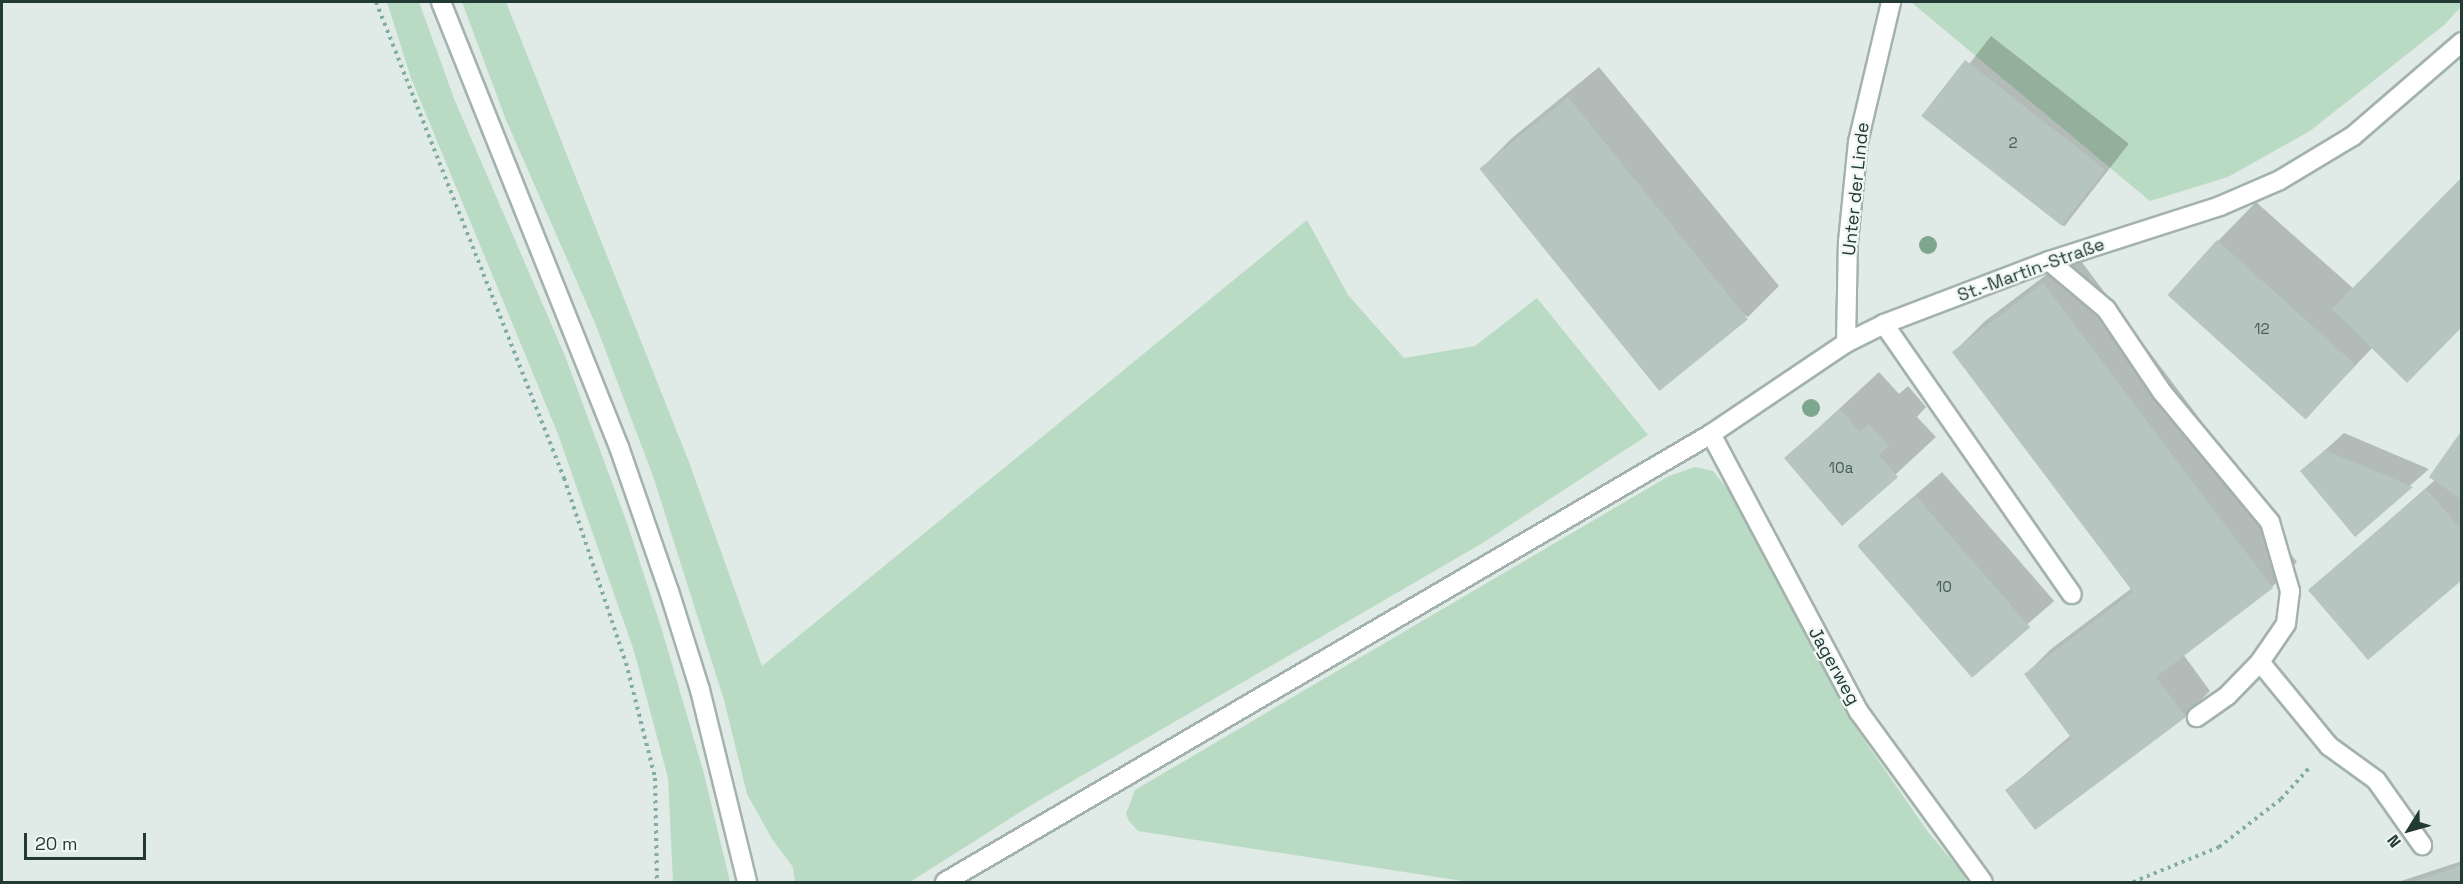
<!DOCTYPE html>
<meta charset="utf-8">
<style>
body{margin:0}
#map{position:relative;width:2463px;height:884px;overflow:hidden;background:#e0eae6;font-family:"Space Grotesk",sans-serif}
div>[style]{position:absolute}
.green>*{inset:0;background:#badbc3}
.shadow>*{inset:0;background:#0003;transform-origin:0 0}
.building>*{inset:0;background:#b6c5bf;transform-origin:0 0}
.path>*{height:4px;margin-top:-2px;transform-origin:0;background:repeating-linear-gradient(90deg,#82ada0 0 3px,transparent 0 7.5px)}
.roads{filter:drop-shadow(2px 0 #a3b2ad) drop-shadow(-2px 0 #a3b2ad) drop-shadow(0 2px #a3b2ad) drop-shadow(0 -2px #a3b2ad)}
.service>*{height:18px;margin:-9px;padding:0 9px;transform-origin:9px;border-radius:9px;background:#fff}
.minor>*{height:18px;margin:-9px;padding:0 9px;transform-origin:9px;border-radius:9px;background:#fff}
.tertiary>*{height:18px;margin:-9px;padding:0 9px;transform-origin:9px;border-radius:9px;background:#fff}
.trees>*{width:18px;height:18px;margin:-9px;border-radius:50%;background:#7ea68f}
span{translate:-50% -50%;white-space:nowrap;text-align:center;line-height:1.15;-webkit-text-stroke:4.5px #f0f7f4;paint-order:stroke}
.number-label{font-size:15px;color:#475d57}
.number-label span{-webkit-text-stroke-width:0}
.street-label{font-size:18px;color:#223a34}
.frame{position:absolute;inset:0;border:3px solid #223a34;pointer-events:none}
.north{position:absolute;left:2379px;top:800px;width:60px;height:60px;-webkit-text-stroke:4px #f0f7f4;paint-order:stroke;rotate:233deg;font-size:16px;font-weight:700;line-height:24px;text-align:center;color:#223a34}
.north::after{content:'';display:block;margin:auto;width:21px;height:27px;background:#223a34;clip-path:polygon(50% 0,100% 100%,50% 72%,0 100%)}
.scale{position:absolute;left:24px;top:833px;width:122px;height:27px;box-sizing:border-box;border:3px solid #223a34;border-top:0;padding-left:8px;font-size:18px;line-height:21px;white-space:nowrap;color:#223a34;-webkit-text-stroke:4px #f0f7f4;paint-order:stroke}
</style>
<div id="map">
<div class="green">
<div style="clip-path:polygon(387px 2px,419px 2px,455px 101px,565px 356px,627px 523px,662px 630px,704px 774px,730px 882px,673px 882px,668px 778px,634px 651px,558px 434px,411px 78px)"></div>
<div style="clip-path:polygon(462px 2px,506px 2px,689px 462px,762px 666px,1307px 220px,1348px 295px,1404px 358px,1475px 346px,1537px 298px,1648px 435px,1481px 544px,1033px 804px,910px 882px,795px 882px,793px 867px,772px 839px,747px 794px,724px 700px,653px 476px,595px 323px,506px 120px)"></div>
<div style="clip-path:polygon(1911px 2px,2461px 2px,2462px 6px,2444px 25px,2310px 131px,2228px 177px,2150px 201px)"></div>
<div style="clip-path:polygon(1695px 467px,1713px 471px,1734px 497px,1847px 715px,1928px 832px,1966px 877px,1965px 882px,1469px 882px,1138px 831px,1129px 821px,1126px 814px,1135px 790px,1669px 476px)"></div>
</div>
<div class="shadow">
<div style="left:1991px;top:36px;width:175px;height:105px;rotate:38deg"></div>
<div style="clip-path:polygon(1599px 67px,1779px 286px,1748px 317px,1481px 169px,1512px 138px)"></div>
<div style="clip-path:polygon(2256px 202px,2354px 289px,2373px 347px,2307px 417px,2218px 241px)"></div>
<div style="clip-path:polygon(2075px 253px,2254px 491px,2248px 497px,2297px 562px,2272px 587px,2183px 654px,2210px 691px,2185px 716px,2036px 828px,2007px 790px,2071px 735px,2026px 674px,2051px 649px,2132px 588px,1954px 352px,1985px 321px)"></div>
<div style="clip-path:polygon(1879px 372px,1899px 394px,1908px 386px,1926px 407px,1917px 417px,1936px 437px,1842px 524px,1786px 458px)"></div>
<div style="clip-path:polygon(2462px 432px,2462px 578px,2310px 590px,2435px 480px)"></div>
<div style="clip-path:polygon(2344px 433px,2429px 469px,2355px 534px,2302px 471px)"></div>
<div style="left:1942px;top:472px;width:171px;height:111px;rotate:49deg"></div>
<div style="clip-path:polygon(2462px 861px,2462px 882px,2398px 882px)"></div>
</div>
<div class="building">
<div style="left:1965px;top:60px;width:178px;height:71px;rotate:38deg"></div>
<div style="left:1568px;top:97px;width:286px;height:114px;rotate:51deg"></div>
<div style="clip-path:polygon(2462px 177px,2462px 327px,2407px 383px,2332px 309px)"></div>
<div style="left:2217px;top:240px;width:186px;height:74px;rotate:42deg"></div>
<div style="clip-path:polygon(2043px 283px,2273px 588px,2156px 677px,2186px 717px,2035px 830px,2005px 790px,2072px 739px,2024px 674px,2133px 592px,1952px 352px)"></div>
<div style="clip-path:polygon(1840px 409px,1860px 432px,1869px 424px,1889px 446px,1879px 455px,1898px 477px,1842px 526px,1784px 458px)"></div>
<div style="clip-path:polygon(2462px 430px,2462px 500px,2429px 477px)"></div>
<div style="clip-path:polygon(2325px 450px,2413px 487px,2355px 537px,2300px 471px)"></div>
<div style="clip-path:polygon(2426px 489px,2462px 530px,2462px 580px,2368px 660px,2308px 590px)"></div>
<div style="left:1916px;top:496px;width:174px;height:77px;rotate:49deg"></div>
<div style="clip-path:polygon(2462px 865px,2462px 882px,2413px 882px)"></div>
</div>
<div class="path">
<div style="left:376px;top:2px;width:512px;rotate:68.45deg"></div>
<div style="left:564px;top:478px;width:195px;rotate:71.5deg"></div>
<div style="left:626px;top:663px;width:119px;rotate:75.8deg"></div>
<div style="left:655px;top:778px;width:104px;rotate:88.9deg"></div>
<div style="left:2133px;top:882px;width:93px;rotate:-22.1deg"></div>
<div style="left:2219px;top:847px;width:78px;rotate:-37.7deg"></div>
<div style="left:2281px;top:799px;width:43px;rotate:-47.8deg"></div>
</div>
<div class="roads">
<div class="service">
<div style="left:2049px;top:261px;width:75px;rotate:40.1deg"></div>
<div style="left:2106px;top:309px;width:100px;rotate:56deg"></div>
<div style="left:2162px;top:392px;width:169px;rotate:50.3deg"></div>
<div style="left:2270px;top:522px;width:72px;rotate:73.8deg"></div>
<div style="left:2290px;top:591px;width:33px;rotate:97deg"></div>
<div style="left:2286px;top:624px;width:46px;rotate:124.4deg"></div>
<div style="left:2260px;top:662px;width:47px;rotate:134.1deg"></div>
<div style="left:2227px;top:696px;width:37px;rotate:145deg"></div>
<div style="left:1884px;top:324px;width:329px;rotate:55.2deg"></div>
<div style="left:2260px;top:662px;width:109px;rotate:50.6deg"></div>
<div style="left:2329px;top:746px;width:58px;rotate:35.9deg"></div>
<div style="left:2376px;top:780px;width:80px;rotate:54.7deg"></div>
</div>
<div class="minor">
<div style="left:1846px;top:343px;width:101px;rotate:-88.9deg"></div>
<div style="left:1848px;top:242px;width:100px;rotate:-84.3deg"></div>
<div style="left:1858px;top:142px;width:144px;rotate:-76.7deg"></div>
<div style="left:1711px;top:434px;width:315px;rotate:62deg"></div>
<div style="left:1859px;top:712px;width:210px;rotate:53.9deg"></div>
<div style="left:945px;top:882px;width:887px;rotate:-30.32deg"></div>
<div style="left:1711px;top:434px;width:163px;rotate:-34deg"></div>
<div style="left:1846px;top:343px;width:42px;rotate:-26.6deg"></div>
<div style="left:1884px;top:324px;width:177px;rotate:-20.9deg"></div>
<div style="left:2049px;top:261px;width:180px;rotate:-17.8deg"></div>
<div style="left:2220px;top:206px;width:65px;rotate:-23.4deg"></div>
<div style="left:2280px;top:180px;width:85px;rotate:-31.1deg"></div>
<div style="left:2353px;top:136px;width:144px;rotate:-40.8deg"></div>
</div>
<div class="tertiary">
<div style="left:441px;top:2px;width:479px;rotate:68.2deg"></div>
<div style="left:619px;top:447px;width:152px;rotate:70.9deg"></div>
<div style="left:669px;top:591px;width:104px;rotate:72.6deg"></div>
<div style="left:700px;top:690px;width:198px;rotate:76.2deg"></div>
</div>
</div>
<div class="trees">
<div style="left:1928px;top:245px"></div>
<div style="left:1811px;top:408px"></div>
</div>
<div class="number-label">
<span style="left:2013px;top:143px">2</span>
<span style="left:2262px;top:329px">12</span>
<span style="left:1841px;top:468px">10a</span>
<span style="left:1944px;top:587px">10</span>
</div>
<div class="street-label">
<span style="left:1856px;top:189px;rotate:-84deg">Unter der Linde</span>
<span style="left:2031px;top:270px;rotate:-20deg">St.-Martin-Straße</span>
<span style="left:1834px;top:666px;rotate:61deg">Jagerweg</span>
</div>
<div class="frame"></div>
<div class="north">N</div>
<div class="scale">20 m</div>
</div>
